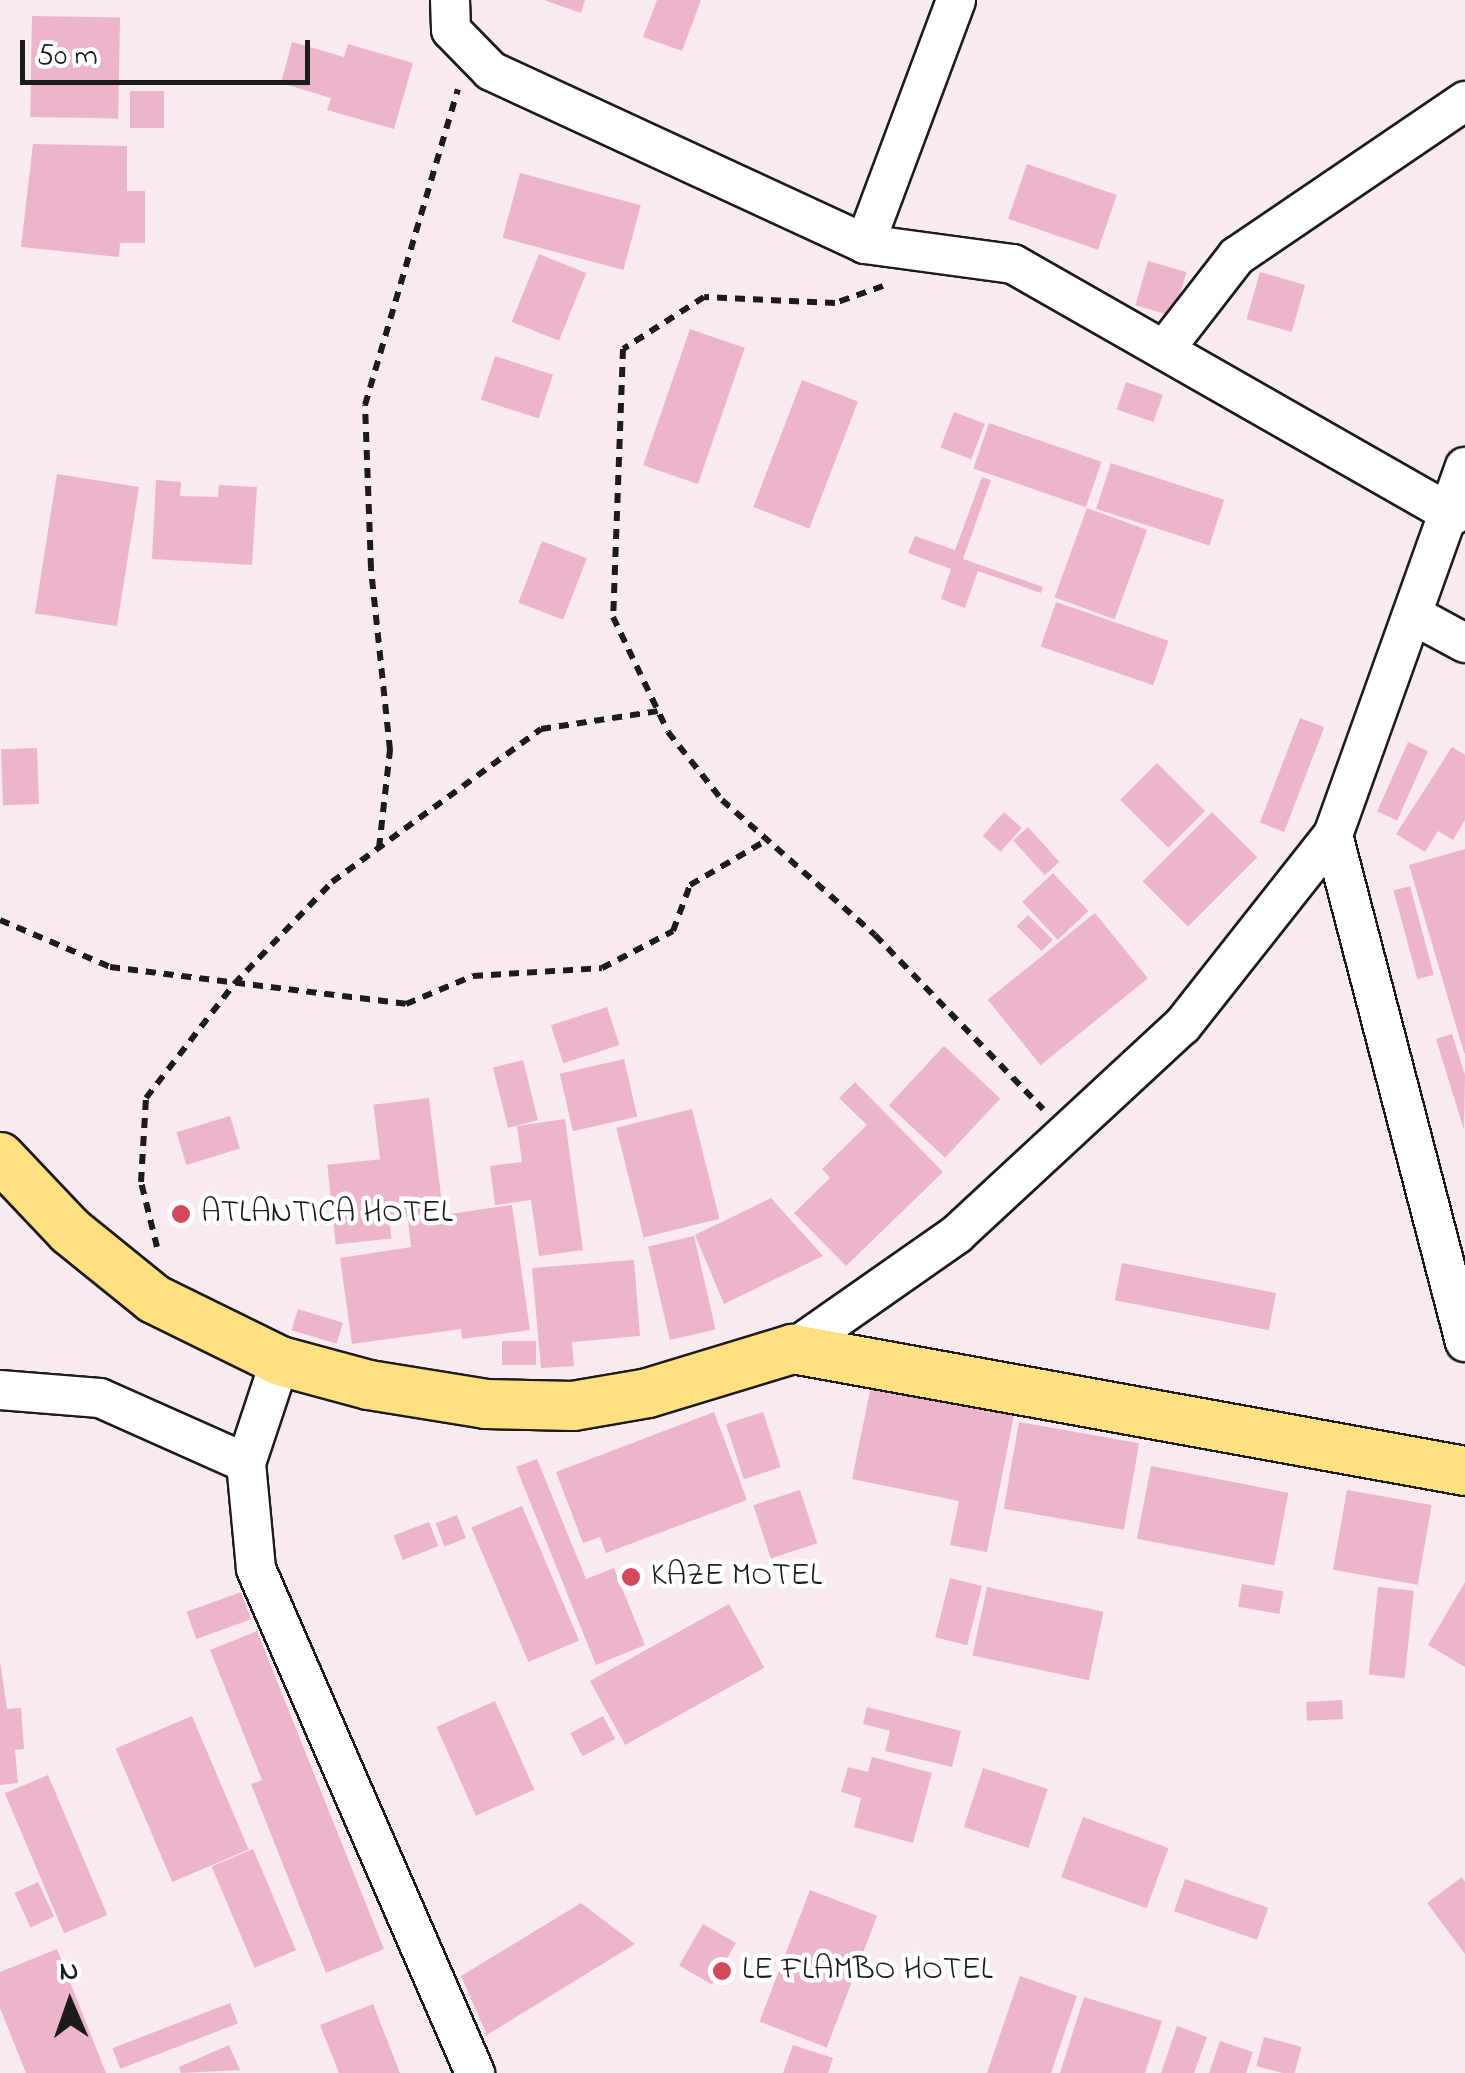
<!DOCTYPE html>
<style>
body{margin:0}
#map{position:relative;width:1465px;height:2073px;overflow:hidden;background:#f9e9f0;font-family:"Indie Flower",sans-serif}
div>[style]{position:absolute}
.building>*{inset:0;background:#ecb5cc;transform-origin:0 0}
.path>*{height:6px;margin-top:-3px;transform-origin:0;background:repeating-linear-gradient(90deg,#1c1c1c 0 10px,transparent 0 18px)}
.roads{filter:drop-shadow(2px 0 #1c1c1c) drop-shadow(-2px 0 #1c1c1c) drop-shadow(0 2px #1c1c1c) drop-shadow(0 -2px #1c1c1c)}
.minor>*{height:38px;margin:-19px;padding:0 19px;transform-origin:19px;border-radius:19px;background:#fff}
.major>*{height:48px;margin:-24px;padding:0 24px;transform-origin:24px;border-radius:24px;background:#ffdf80}
.dots>*{width:28px;height:28px;translate:-50% -50%;box-sizing:border-box;border:5px solid #fff;border-radius:50%}
span{translate:-50% -50%;white-space:nowrap;text-align:center;line-height:1.15;-webkit-text-stroke:9px #fff;paint-order:stroke}
.poi-label{font-size:32px;color:#1c1c1c}
.left{translate:0 -50%;text-align:left}
.north{position:absolute;left:20px;top:1953px;width:100px;height:100px;-webkit-text-stroke:8px #fff;paint-order:stroke;rotate:358deg;font-size:28px;font-weight:700;line-height:40px;text-align:center;color:#1c1c1c}
.north::after{content:'';display:block;margin:auto;width:35px;height:45px;background:#1c1c1c;clip-path:polygon(50% 0,100% 100%,50% 72%,0 100%)}
.scale{position:absolute;left:20px;top:40px;width:290px;height:45px;box-sizing:border-box;border:5px solid #1c1c1c;border-top:0;padding-left:12px;font-size:30px;line-height:35px;white-space:nowrap;color:#1c1c1c;-webkit-text-stroke:8px #fff;paint-order:stroke}
</style>
<div id="map">
<div class="building">
<div style="clip-path:polygon(544px 0,585px 0,581px 13px)"></div>
<div style="clip-path:polygon(657px 0,701px 0,682px 51px,643px 37px)"></div>
<div style="left:32px;top:16px;width:88px;height:101px;rotate:1deg"></div>
<div style="clip-path:polygon(292px 42px,344px 57px,348px 44px,413px 63px,394px 129px,327px 110px,331px 98px,281px 83px)"></div>
<div style="left:164px;top:91px;width:37px;height:34px;rotate:90deg"></div>
<div style="clip-path:polygon(33px 144px,127px 146px,127px 191px,145px 191px,145px 243px,120px 243px,119px 257px,21px 247px)"></div>
<div style="left:1027px;top:164px;width:95px;height:58px;rotate:19deg"></div>
<div style="left:520px;top:173px;width:125px;height:67px;rotate:15deg"></div>
<div style="left:539px;top:254px;width:51px;height:73px;rotate:22deg"></div>
<div style="left:1148px;top:261px;width:40px;height:46px;rotate:16deg"></div>
<div style="left:1260px;top:272px;width:47px;height:49px;rotate:16deg"></div>
<div style="left:690px;top:329px;width:58px;height:144px;rotate:19deg"></div>
<div style="left:495px;top:356px;width:61px;height:46px;rotate:18deg"></div>
<div style="left:802px;top:380px;width:60px;height:136px;rotate:21deg"></div>
<div style="left:1126px;top:382px;width:39px;height:29px;rotate:19deg"></div>
<div style="left:954px;top:412px;width:33px;height:38px;rotate:21deg"></div>
<div style="left:989px;top:423px;width:119px;height:48px;rotate:19deg"></div>
<div style="left:1111px;top:463px;width:119px;height:48px;rotate:18deg"></div>
<div style="left:57px;top:474px;width:83px;height:141px;rotate:9deg"></div>
<div style="clip-path:polygon(982px 477px,991px 480px,963px 559px,1043px 587px,1041px 593px,978px 571px,965px 608px,941px 599px,951px 569px,908px 553px,915px 536px,955px 550px)"></div>
<div style="clip-path:polygon(156px 480px,181px 482px,180px 496px,218px 497px,219px 485px,257px 487px,252px 565px,152px 559px)"></div>
<div style="left:1087px;top:508px;width:64px;height:95px;rotate:20deg"></div>
<div style="left:542px;top:541px;width:48px;height:66px;rotate:21deg"></div>
<div style="left:1056px;top:602px;width:119px;height:47px;rotate:19deg"></div>
<div style="left:1300px;top:718px;width:26px;height:112px;rotate:21deg"></div>
<div style="left:1408px;top:742px;width:22px;height:76px;rotate:24deg"></div>
<div style="clip-path:polygon(1452px 747px,1465px 755px,1465px 820px,1453px 840px,1438px 831px,1425px 852px,1396px 834px)"></div>
<div style="left:37px;top:748px;width:56px;height:36px;rotate:88deg"></div>
<div style="left:1157px;top:763px;width:68px;height:52px;rotate:45deg"></div>
<div style="left:1004px;top:812px;width:24px;height:32px;rotate:42deg"></div>
<div style="left:1212px;top:812px;width:64px;height:98px;rotate:45deg"></div>
<div style="left:1028px;top:827px;width:47px;height:20px;rotate:48deg"></div>
<div style="clip-path:polygon(1465px 849px,1465px 1053px,1464px 1053px,1409px 865px)"></div>
<div style="left:1053px;top:873px;width:52px;height:42px;rotate:47deg"></div>
<div style="left:1410px;top:886px;width:92px;height:17px;rotate:75deg"></div>
<div style="left:1095px;top:913px;width:84px;height:138px;rotate:51deg"></div>
<div style="left:1028px;top:915px;width:35px;height:16px;rotate:45deg"></div>
<div style="left:607px;top:1007px;width:40px;height:59px;rotate:72deg"></div>
<div style="clip-path:polygon(1452px 1034px,1465px 1075px,1464px 1130px,1436px 1039px)"></div>
<div style="left:944px;top:1046px;width:77px;height:81px;rotate:43deg"></div>
<div style="left:624px;top:1059px;width:59px;height:66px;rotate:77deg"></div>
<div style="left:523px;top:1060px;width:62px;height:31px;rotate:76deg"></div>
<div style="clip-path:polygon(855px 1082px,943px 1172px,846px 1266px,794px 1213px,830px 1178px,822px 1169px,867px 1125px,839px 1098px)"></div>
<div style="left:429px;top:1098px;width:115px;height:56px;rotate:83deg"></div>
<div style="left:692px;top:1109px;width:113px;height:78px;rotate:76deg"></div>
<div style="left:230px;top:1116px;width:34px;height:56px;rotate:73deg"></div>
<div style="clip-path:polygon(565px 1119px,583px 1250px,539px 1256px,531px 1200px,495px 1205px,490px 1166px,522px 1162px,517px 1126px)"></div>
<div style="left:383px;top:1159px;width:80px;height:56px;rotate:84deg"></div>
<div style="clip-path:polygon(771px 1198px,823px 1256px,724px 1304px,695px 1235px)"></div>
<div style="clip-path:polygon(512px 1205px,530px 1330px,462px 1339px,461px 1329px,352px 1344px,340px 1258px,411px 1247px,408px 1220px)"></div>
<div style="left:694px;top:1236px;width:96px;height:47px;rotate:77deg"></div>
<div style="clip-path:polygon(634px 1260px,640px 1336px,572px 1342px,574px 1366px,541px 1368px,532px 1268px)"></div>
<div style="left:1122px;top:1263px;width:157px;height:38px;rotate:11deg"></div>
<div style="left:298px;top:1309px;width:47px;height:22px;rotate:17deg"></div>
<div style="left:536px;top:1341px;width:24px;height:34px;rotate:90deg"></div>
<div style="clip-path:polygon(871px 1386px,1014px 1415px,987px 1552px,950px 1545px,959px 1501px,852px 1479px)"></div>
<div style="clip-path:polygon(714px 1412px,747px 1500px,606px 1553px,600px 1537px,583px 1543px,556px 1472px)"></div>
<div style="left:763px;top:1412px;width:58px;height:39px;rotate:72deg"></div>
<div style="left:1019px;top:1422px;width:122px;height:88px;rotate:10deg"></div>
<div style="clip-path:polygon(537px 1459px,586px 1579px,614px 1568px,645px 1645px,596px 1665px,516px 1467px)"></div>
<div style="left:1151px;top:1466px;width:140px;height:74px;rotate:11deg"></div>
<div style="left:800px;top:1490px;width:56px;height:49px;rotate:72deg"></div>
<div style="left:1347px;top:1490px;width:86px;height:81px;rotate:10deg"></div>
<div style="left:522px;top:1506px;width:146px;height:55px;rotate:67deg"></div>
<div style="left:457px;top:1515px;width:25px;height:23px;rotate:69deg"></div>
<div style="left:429px;top:1522px;width:26px;height:38px;rotate:69deg"></div>
<div style="left:950px;top:1578px;width:33px;height:61px;rotate:14deg"></div>
<div style="clip-path:polygon(1465px 1582px,1465px 1667px,1428px 1645px)"></div>
<div style="left:1242px;top:1584px;width:42px;height:23px;rotate:10deg"></div>
<div style="left:987px;top:1587px;width:119px;height:70px;rotate:12deg"></div>
<div style="left:1378px;top:1587px;width:36px;height:88px;rotate:6deg"></div>
<div style="left:241px;top:1592px;width:29px;height:58px;rotate:70deg"></div>
<div style="left:729px;top:1604px;width:73px;height:159px;rotate:61deg"></div>
<div style="clip-path:polygon(257px 1631px,384px 1949px,326px 1973px,251px 1784px,262px 1780px,210px 1650px)"></div>
<div style="clip-path:polygon(0 1661px,7px 1709px,21px 1708px,24px 1749px,15px 1750px,18px 1783px,0 1785px)"></div>
<div style="left:1342px;top:1700px;width:19px;height:36px;rotate:87deg"></div>
<div style="left:495px;top:1701px;width:97px;height:64px;rotate:66deg"></div>
<div style="clip-path:polygon(867px 1707px,961px 1731px,952px 1767px,885px 1751px,890px 1731px,863px 1724px)"></div>
<div style="left:192px;top:1716px;width:145px;height:83px;rotate:67deg"></div>
<div style="left:603px;top:1716px;width:26px;height:37px;rotate:62deg"></div>
<div style="clip-path:polygon(872px 1757px,932px 1773px,913px 1843px,854px 1827px,861px 1798px,841px 1792px,848px 1767px,868px 1772px)"></div>
<div style="left:983px;top:1768px;width:68px;height:62px;rotate:18deg"></div>
<div style="left:48px;top:1775px;width:152px;height:47px;rotate:67deg"></div>
<div style="left:1083px;top:1817px;width:91px;height:64px;rotate:20deg"></div>
<div style="left:253px;top:1849px;width:110px;height:45px;rotate:67deg"></div>
<div style="clip-path:polygon(1462px 1877px,1465px 1882px,1465px 1954px,1427px 1903px)"></div>
<div style="left:1185px;top:1879px;width:88px;height:34px;rotate:19deg"></div>
<div style="left:38px;top:1882px;width:38px;height:26px;rotate:65deg"></div>
<div style="left:810px;top:1890px;width:72px;height:141px;rotate:21deg"></div>
<div style="clip-path:polygon(581px 1903px,635px 1944px,487px 2035px,461px 1976px)"></div>
<div style="left:703px;top:1924px;width:38px;height:48px;rotate:30deg"></div>
<div style="clip-path:polygon(57px 1949px,106px 2073px,26px 2073px,0 2008px,0 1972px)"></div>
<div style="clip-path:polygon(1020px 1976px,1077px 1996px,1051px 2073px,987px 2073px)"></div>
<div style="clip-path:polygon(1084px 1997px,1162px 2021px,1145px 2073px,1060px 2073px)"></div>
<div style="left:230px;top:2003px;width:22px;height:126px;rotate:69deg"></div>
<div style="clip-path:polygon(373px 2004px,400px 2073px,339px 2073px,320px 2025px)"></div>
<div style="clip-path:polygon(1177px 2026px,1207px 2037px,1194px 2073px,1161px 2073px)"></div>
<div style="left:1264px;top:2037px;width:39px;height:30px;rotate:15deg"></div>
<div style="clip-path:polygon(1220px 2041px,1253px 2052px,1246px 2073px,1209px 2073px)"></div>
<div style="clip-path:polygon(229px 2045px,240px 2070px,181px 2073px,179px 2067px)"></div>
<div style="clip-path:polygon(793px 2045px,833px 2058px,828px 2073px,783px 2073px)"></div>
</div>
<div class="path">
<div style="left:883px;top:286px;width:51px;rotate:160.5deg"></div>
<div style="left:835px;top:303px;width:131px;rotate:-177.4deg"></div>
<div style="left:704px;top:297px;width:96px;rotate:147.3deg"></div>
<div style="left:623px;top:349px;width:268px;rotate:92.1deg"></div>
<div style="left:613px;top:617px;width:127px;rotate:64.4deg"></div>
<div style="left:668px;top:732px;width:87px;rotate:51.5deg"></div>
<div style="left:722px;top:800px;width:204px;rotate:41.4deg"></div>
<div style="left:875px;top:935px;width:242px;rotate:46deg"></div>
<div style="left:379px;top:848px;width:99px;rotate:-83.6deg"></div>
<div style="left:390px;top:750px;width:183px;rotate:-96deg"></div>
<div style="left:371px;top:568px;width:163px;rotate:-92.1deg"></div>
<div style="left:365px;top:405px;width:329px;rotate:-73.6deg"></div>
<div style="left:0;top:920px;width:120px;rotate:23.1deg"></div>
<div style="left:110px;top:967px;width:298px;rotate:7.1deg"></div>
<div style="left:406px;top:1004px;width:73px;rotate:-22.7deg"></div>
<div style="left:473px;top:976px;width:129px;rotate:-3.5deg"></div>
<div style="left:602px;top:968px;width:80px;rotate:-27.5deg"></div>
<div style="left:673px;top:931px;width:49px;rotate:-69.7deg"></div>
<div style="left:690px;top:885px;width:89px;rotate:-30.3deg"></div>
<div style="left:157px;top:1247px;width:67px;rotate:-103.8deg"></div>
<div style="left:141px;top:1182px;width:84px;rotate:-86.6deg"></div>
<div style="left:146px;top:1098px;width:144px;rotate:-52.3deg"></div>
<div style="left:234px;top:984px;width:141px;rotate:-46.1deg"></div>
<div style="left:332px;top:882px;width:259px;rotate:-36.2deg"></div>
<div style="left:541px;top:729px;width:118px;rotate:-8.7deg"></div>
</div>
<div class="roads">
<div class="minor">
<div style="left:450px;top:0;width:30px;rotate:88deg"></div>
<div style="left:451px;top:30px;width:57px;rotate:45.7deg"></div>
<div style="left:491px;top:71px;width:412px;rotate:24.8deg"></div>
<div style="left:865px;top:244px;width:260px;rotate:-69.5deg"></div>
<div style="left:865px;top:244px;width:149px;rotate:7.7deg"></div>
<div style="left:1013px;top:264px;width:507px;rotate:29.7deg"></div>
<div style="left:1164px;top:350px;width:119px;rotate:-52.2deg"></div>
<div style="left:1237px;top:256px;width:276px;rotate:-34.2deg"></div>
<div style="left:1415px;top:616px;width:57px;rotate:28.4deg"></div>
<div style="left:1333px;top:835px;width:524px;rotate:75.41deg"></div>
<div style="left:793px;top:1349px;width:200px;rotate:-35deg"></div>
<div style="left:957px;top:1234px;width:306px;rotate:-42.8deg"></div>
<div style="left:1182px;top:1026px;width:243px;rotate:-51.7deg"></div>
<div style="left:1333px;top:835px;width:391px;rotate:-70.3deg"></div>
<div style="left:280px;top:1361px;width:108px;rotate:108.4deg"></div>
<div style="left:246px;top:1463px;width:106px;rotate:84.6deg"></div>
<div style="left:256px;top:1569px;width:550px;rotate:66.51deg"></div>
<div style="left:0;top:1390px;width:100px;rotate:4.6deg"></div>
<div style="left:100px;top:1398px;width:160px;rotate:24deg"></div>
</div>
<div class="major">
<div style="left:0;top:1157px;width:102px;rotate:46.6deg"></div>
<div style="left:70px;top:1231px;width:108px;rotate:39deg"></div>
<div style="left:154px;top:1299px;width:140px;rotate:26.2deg"></div>
<div style="left:280px;top:1361px;width:92px;rotate:15.1deg"></div>
<div style="left:369px;top:1385px;width:119px;rotate:9.2deg"></div>
<div style="left:486px;top:1404px;width:87px;rotate:1.3deg"></div>
<div style="left:573px;top:1406px;width:76px;rotate:-9.8deg"></div>
<div style="left:648px;top:1393px;width:152px;rotate:-16.9deg"></div>
<div style="left:793px;top:1349px;width:683px;rotate:10.29deg"></div>
</div>
</div>
<div class="dots">
<div style="left:181px;top:1214px;background:#d1495b"></div>
<div style="left:631px;top:1577px;background:#d1495b"></div>
<div style="left:722px;top:1971px;background:#d1495b"></div>
</div>
<div class="poi-label">
<span class="left" style="left:201px;top:1214px">ATLANTICA HOTEL</span>
<span class="left" style="left:651px;top:1577px">KAZE MOTEL</span>
<span class="left" style="left:742px;top:1971px">LE FLAMBO HOTEL</span>
</div>
<div class="north">N</div>
<div class="scale">50 m</div>
</div>
